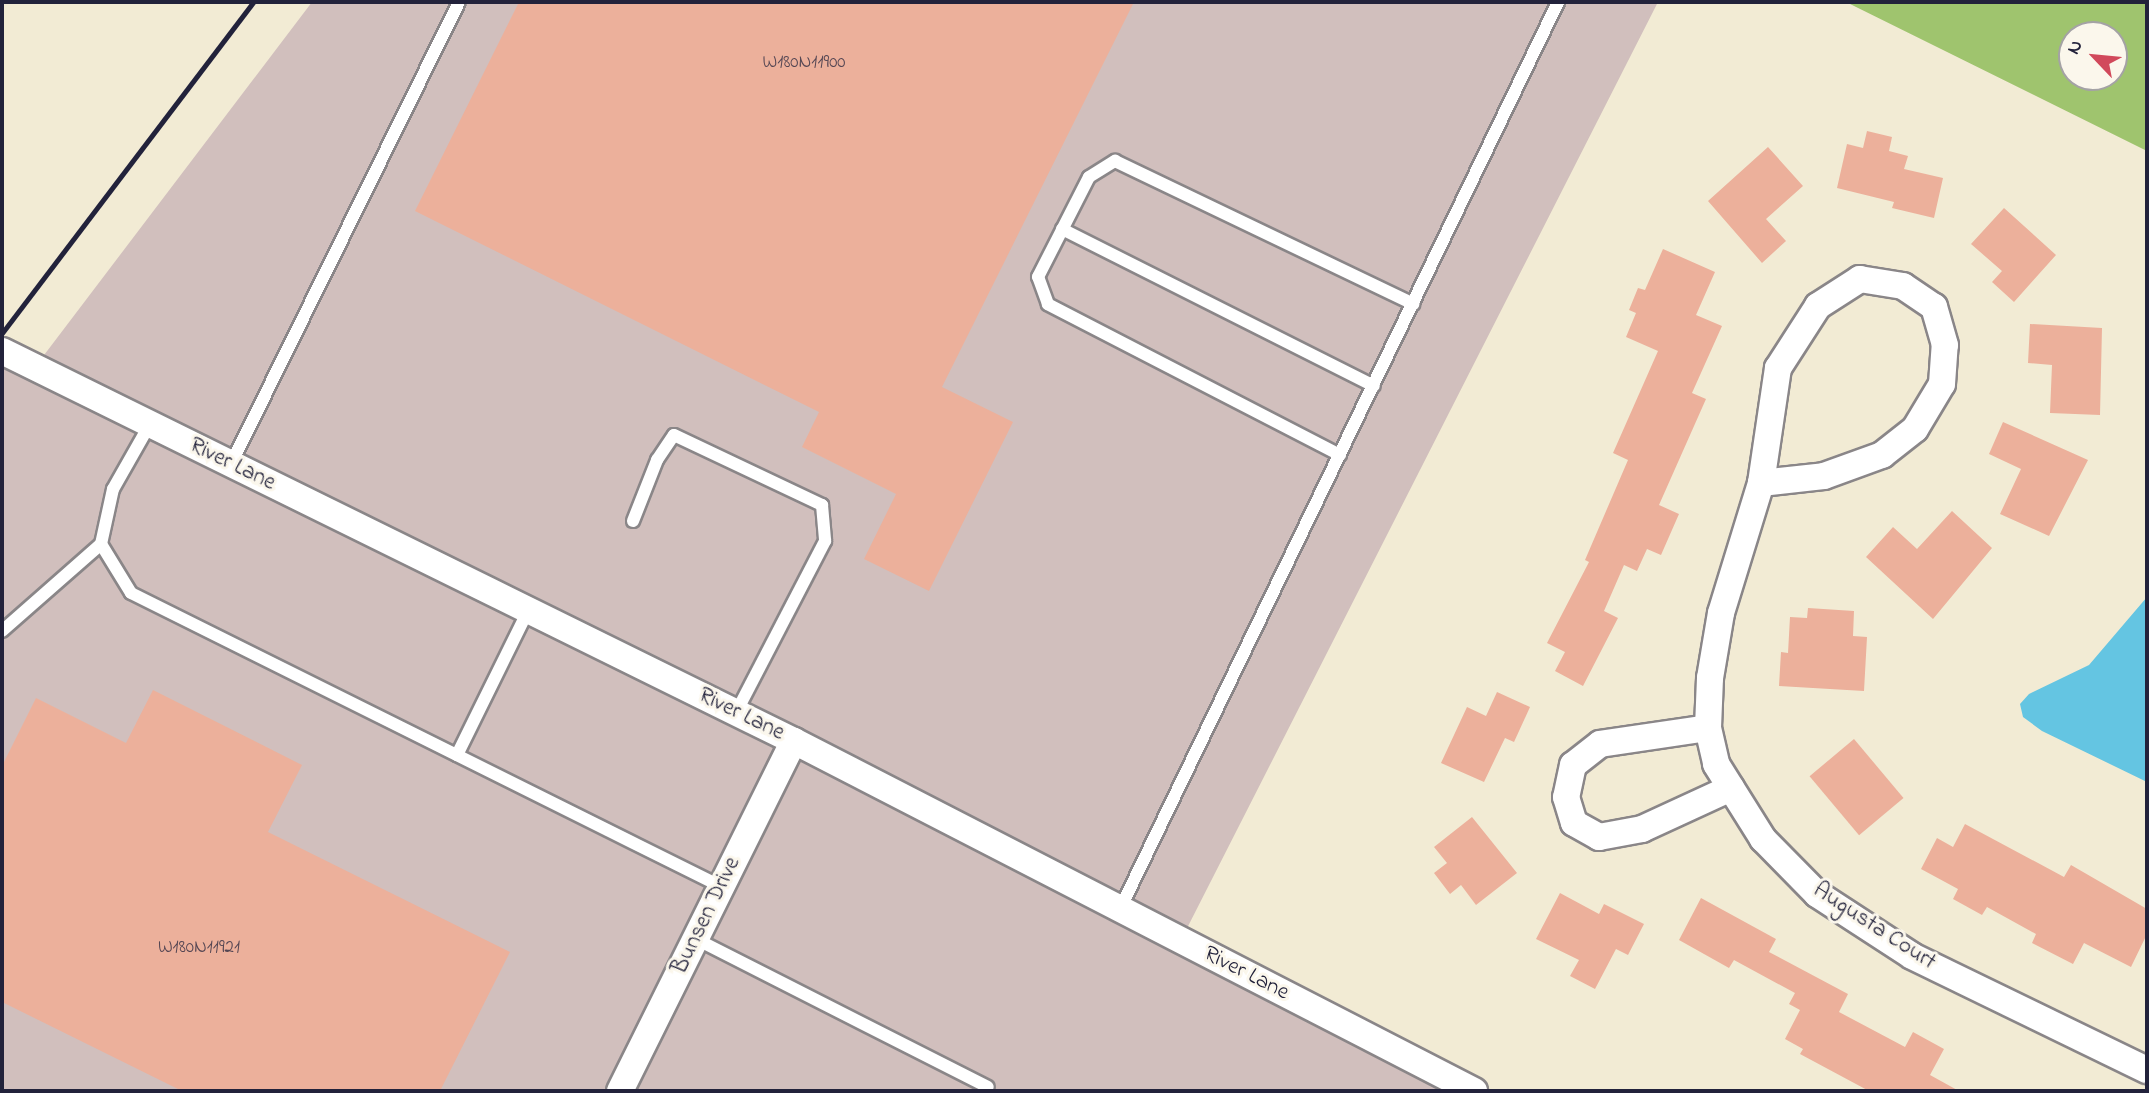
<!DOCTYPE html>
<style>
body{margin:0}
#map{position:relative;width:2149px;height:1093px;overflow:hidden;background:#f2ebd4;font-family:"Indie Flower",sans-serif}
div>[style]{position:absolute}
.industrial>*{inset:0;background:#d1bfbd}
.green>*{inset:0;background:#9fc46e}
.water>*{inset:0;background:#64c5e2}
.building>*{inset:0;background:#ecb09b;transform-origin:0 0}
.roads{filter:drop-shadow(2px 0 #8a8688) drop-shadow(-2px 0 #8a8688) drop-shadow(0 2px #8a8688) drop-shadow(0 -2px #8a8688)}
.lane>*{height:12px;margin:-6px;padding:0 6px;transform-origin:6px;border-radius:6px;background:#fff}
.street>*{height:26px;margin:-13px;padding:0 13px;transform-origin:13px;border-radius:13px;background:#fff}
.rail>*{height:5px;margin:-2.5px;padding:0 2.5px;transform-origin:2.5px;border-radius:2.5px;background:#22223b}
span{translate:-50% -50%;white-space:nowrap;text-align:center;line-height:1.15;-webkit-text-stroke:6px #fbf7ec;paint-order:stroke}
.number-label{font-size:19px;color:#544653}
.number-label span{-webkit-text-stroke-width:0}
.street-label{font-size:23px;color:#22223b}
.frame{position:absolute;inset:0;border:4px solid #22223b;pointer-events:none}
.north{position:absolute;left:2058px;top:21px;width:70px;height:70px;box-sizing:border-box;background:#fbf7ec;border:2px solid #a4a2a5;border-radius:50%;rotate:296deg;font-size:19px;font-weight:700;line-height:28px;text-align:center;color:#22223b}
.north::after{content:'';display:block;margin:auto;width:24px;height:32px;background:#d1495b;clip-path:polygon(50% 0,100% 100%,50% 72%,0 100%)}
</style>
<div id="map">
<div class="industrial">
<div style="clip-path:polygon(312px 2px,1658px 2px,1181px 940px,1474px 1091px,2px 1091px,2px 351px,35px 367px)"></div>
</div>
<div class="green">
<div style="clip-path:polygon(evenodd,1846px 2px,2147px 2px,2147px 151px,1846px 2px,2072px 35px,2114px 35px,2114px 77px,2072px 77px,2072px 35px)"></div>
</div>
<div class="water">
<div style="clip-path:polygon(2147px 597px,2147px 782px,2042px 731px,2023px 717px,2020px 704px,2029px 694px,2089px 665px)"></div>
</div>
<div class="building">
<div style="clip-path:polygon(519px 2px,1134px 2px,942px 387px,1013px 422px,929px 591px,864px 559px,896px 494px,802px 447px,819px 412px,415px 211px)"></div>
<div style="clip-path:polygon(1867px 131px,1892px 137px,1889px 151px,1908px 156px,1904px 169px,1943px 178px,1934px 218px,1892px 208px,1894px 202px,1837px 188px,1847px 144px,1863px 148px)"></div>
<div style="clip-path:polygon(1768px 147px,1803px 186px,1766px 219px,1786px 241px,1762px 263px,1708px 201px)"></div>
<div style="clip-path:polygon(2004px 208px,2056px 255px,2014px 302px,1992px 282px,2002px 271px,1971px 244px)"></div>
<div style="clip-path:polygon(1663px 249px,1715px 272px,1696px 315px,1722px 326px,1692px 393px,1706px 399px,1659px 505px,1679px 514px,1661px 555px,1647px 549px,1637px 571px,1624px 565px,1604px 611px,1618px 618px,1583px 686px,1555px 671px,1565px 652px,1547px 643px,1589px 562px,1585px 560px,1628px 460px,1613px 453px,1658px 351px,1626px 337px,1636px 313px,1629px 310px,1638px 288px,1645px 290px)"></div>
<div style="clip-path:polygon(2030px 324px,2102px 328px,2100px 415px,2050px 413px,2052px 365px,2028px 363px)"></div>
<div style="clip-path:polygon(2003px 422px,2088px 460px,2049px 536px,2000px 514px,2021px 469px,1989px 454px)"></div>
<div style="clip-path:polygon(1952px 511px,1992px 548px,1933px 619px,1866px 557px,1893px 527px,1917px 549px)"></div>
<div style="clip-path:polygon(1808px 608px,1854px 611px,1853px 636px,1867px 637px,1864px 691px,1779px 686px,1781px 652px,1788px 653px,1790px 617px,1807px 618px)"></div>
<div style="clip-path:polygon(153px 690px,302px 765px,268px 832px,510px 952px,440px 1091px,182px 1091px,2px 1002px,2px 766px,36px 698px,126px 743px)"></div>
<div style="clip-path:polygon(1497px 692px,1530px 707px,1514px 742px,1505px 738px,1484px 782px,1441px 763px,1467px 707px,1486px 716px)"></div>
<div style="left:1854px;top:739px;width:77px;height:58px;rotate:50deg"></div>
<div style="clip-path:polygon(1472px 817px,1517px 873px,1476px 905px,1461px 885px,1450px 894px,1434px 873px,1447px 863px,1434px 847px)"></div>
<div style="clip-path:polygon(1965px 824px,2064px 877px,2071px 865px,2147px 909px,2147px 934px,2131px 967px,2084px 943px,2073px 964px,2032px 943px,2036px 934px,1987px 907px,1982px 915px,1953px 899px,1958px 889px,1921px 869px,1937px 838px,1953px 847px)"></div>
<div style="clip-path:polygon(1560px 893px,1599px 914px,1604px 904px,1644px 924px,1628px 955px,1616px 949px,1595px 989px,1570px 976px,1579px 960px,1536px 939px)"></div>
<div style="clip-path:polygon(1701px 898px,1776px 939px,1769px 952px,1848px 994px,1839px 1012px,1905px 1047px,1913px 1032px,1944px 1049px,1930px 1075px,1959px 1091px,1869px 1091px,1800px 1054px,1803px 1049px,1785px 1039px,1800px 1010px,1789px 1004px,1795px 993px,1734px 960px,1729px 968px,1679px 940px)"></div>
</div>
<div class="roads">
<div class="lane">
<div style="left:1062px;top:229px;width:349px;rotate:26.7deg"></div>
<div style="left:150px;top:424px;width:75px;rotate:119.6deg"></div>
<div style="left:113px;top:489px;width:56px;rotate:102.3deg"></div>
<div style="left:101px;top:544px;width:57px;rotate:58.5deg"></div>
<div style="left:131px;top:593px;width:660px;rotate:26.45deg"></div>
<div style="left:1340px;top:455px;width:329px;rotate:-152.7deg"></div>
<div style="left:1048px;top:304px;width:29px;rotate:-110deg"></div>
<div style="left:1038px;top:277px;width:112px;rotate:-63deg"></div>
<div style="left:1089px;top:177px;width:31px;rotate:-32deg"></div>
<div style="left:1115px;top:161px;width:331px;rotate:25.6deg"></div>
<div style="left:231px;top:464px;width:515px;rotate:-63.73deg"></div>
<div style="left:633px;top:521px;width:66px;rotate:-68.5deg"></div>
<div style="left:657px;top:460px;width:30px;rotate:-56deg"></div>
<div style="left:674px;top:435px;width:164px;rotate:25.3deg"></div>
<div style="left:822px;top:505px;width:36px;rotate:85deg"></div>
<div style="left:825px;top:541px;width:194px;rotate:117.4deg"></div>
<div style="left:2px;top:631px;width:132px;rotate:-41.3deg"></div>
<div style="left:457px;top:755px;width:161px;rotate:-63.8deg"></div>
<div style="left:1120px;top:909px;width:1007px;rotate:-64.22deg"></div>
<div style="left:696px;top:939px;width:327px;rotate:26.9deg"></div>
</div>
<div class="street">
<div style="left:2px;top:351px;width:883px;rotate:26.22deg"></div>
<div style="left:794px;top:741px;width:765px;rotate:27.24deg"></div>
<div style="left:1761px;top:483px;width:63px;rotate:-6.3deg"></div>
<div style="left:1824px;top:476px;width:62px;rotate:-19.9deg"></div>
<div style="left:1882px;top:455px;width:42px;rotate:-38.2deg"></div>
<div style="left:1915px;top:429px;width:52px;rotate:-59deg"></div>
<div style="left:1942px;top:384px;width:39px;rotate:-86deg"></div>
<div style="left:1945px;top:345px;width:40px;rotate:-106deg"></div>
<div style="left:1934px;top:307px;width:37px;rotate:-146deg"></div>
<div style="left:1903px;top:286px;width:44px;rotate:-170.8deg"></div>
<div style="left:1860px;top:279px;width:50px;rotate:147.3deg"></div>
<div style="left:1818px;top:306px;width:74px;rotate:122.8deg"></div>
<div style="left:1778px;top:368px;width:116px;rotate:98.4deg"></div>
<div style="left:1761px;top:483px;width:136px;rotate:107.1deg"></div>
<div style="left:1721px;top:613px;width:66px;rotate:99.6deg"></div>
<div style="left:1710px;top:678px;width:50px;rotate:92.3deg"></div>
<div style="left:1708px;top:728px;width:37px;rotate:77deg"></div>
<div style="left:1716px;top:764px;width:89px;rotate:57.9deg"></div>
<div style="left:1763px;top:839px;width:77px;rotate:45.5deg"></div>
<div style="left:1817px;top:894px;width:113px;rotate:33.1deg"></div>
<div style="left:1912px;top:956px;width:261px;rotate:25.9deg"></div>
<div style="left:1708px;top:728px;width:109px;rotate:171.6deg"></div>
<div style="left:1600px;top:744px;width:34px;rotate:142deg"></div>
<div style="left:1573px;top:765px;width:33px;rotate:102deg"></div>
<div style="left:1566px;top:797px;width:27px;rotate:73deg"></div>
<div style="left:1574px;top:823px;width:29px;rotate:29deg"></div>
<div style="left:1599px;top:837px;width:44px;rotate:-10.5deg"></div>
<div style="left:1642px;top:829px;width:98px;rotate:-24.7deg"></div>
<div style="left:620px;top:1091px;width:391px;rotate:-63.6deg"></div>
</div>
</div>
<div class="rail">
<div style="left:2px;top:333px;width:415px;rotate:-52.8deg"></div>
</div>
<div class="number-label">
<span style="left:804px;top:63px">W180N11900</span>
<span style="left:199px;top:948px">W180N11921</span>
</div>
<div class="street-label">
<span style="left:232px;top:465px;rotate:26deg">River Lane</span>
<span style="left:741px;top:715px;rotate:26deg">River Lane</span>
<span style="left:707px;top:916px;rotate:-64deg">Bunsen Drive</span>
<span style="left:1874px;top:927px;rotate:33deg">Augusta Court</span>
<span style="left:1246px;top:974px;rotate:27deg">River Lane</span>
</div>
<div class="frame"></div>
<div class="north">N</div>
</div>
